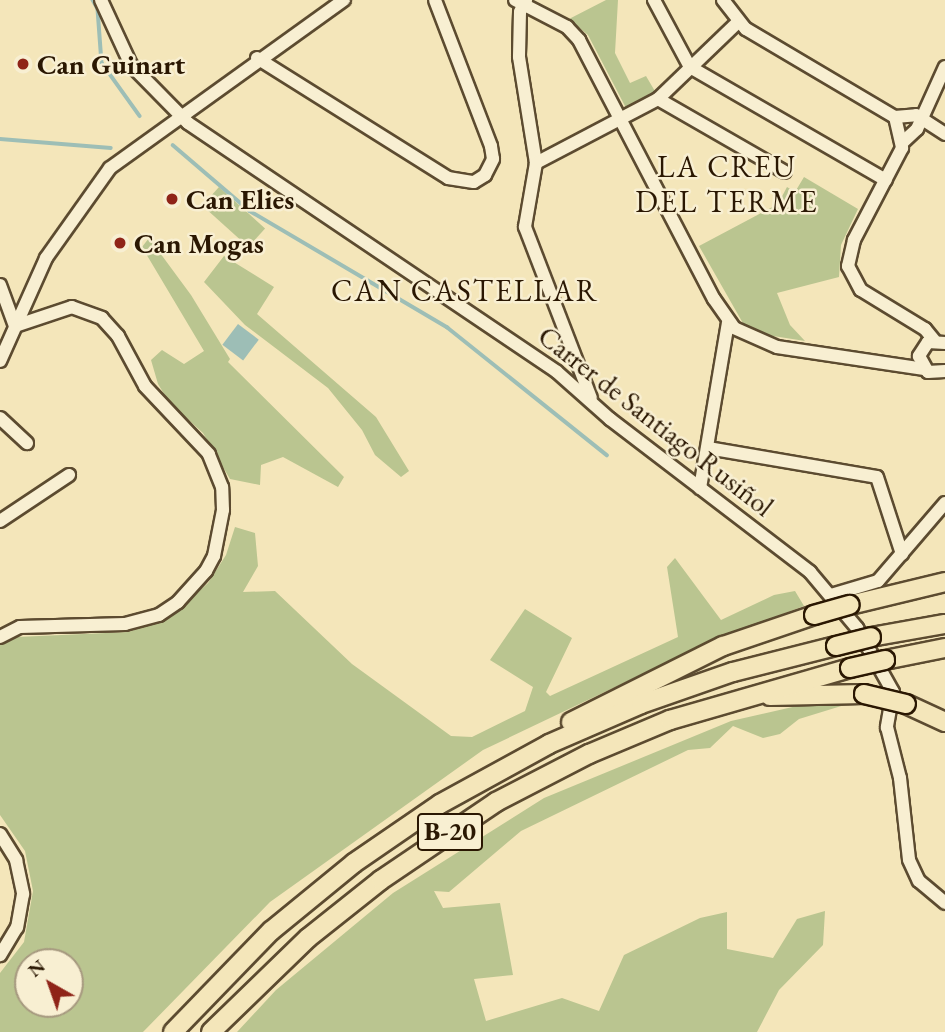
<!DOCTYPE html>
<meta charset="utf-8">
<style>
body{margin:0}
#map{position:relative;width:945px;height:1032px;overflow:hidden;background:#f4e6ba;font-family:"EB Garamond",serif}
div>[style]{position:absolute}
.green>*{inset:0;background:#bac590;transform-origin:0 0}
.water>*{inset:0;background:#9dbeb6;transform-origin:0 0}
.stream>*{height:3.5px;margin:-1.75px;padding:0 1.75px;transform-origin:1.75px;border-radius:1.75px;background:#9dbeb6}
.roads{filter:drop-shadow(2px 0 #5c4b30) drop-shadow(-2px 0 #5c4b30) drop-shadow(0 2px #5c4b30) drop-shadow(0 -2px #5c4b30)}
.minor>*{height:12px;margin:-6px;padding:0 6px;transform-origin:6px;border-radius:6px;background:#f8efd2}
.highway>*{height:18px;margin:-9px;padding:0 9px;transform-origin:9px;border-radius:9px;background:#f4e6ba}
.bridges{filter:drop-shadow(2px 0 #2a1702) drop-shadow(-2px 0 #2a1702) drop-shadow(0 2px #2a1702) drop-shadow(0 -2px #2a1702)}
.highway-bridge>*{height:18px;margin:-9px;padding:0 9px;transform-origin:9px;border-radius:9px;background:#f4e6ba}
.dots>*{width:19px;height:19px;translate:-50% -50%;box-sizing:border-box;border:4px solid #f8efd2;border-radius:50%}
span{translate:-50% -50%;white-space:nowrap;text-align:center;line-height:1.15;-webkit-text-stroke:5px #f8efd2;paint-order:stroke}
.shield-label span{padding:2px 5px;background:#f8efd2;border:2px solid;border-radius:5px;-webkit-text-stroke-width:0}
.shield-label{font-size:26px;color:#2a1702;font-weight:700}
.poi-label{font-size:28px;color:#2a1702;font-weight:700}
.left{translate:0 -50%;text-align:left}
.street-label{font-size:28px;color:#2a1702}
.neighbourhood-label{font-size:30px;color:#2a1702;letter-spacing:2px}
.north{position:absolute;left:14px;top:948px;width:70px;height:70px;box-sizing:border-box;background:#f8efd2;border:2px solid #a6997f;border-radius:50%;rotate:320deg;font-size:19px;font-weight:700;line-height:28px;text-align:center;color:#2a1702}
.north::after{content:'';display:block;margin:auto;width:24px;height:32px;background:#8f2418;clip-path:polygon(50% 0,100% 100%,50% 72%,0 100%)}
</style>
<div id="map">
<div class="green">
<div style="clip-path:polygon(606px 0,618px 0,615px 53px,630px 83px,646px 76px,656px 93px,626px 108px,588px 35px,569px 19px)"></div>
<div style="clip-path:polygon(804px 177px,858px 209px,841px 245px,839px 277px,777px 293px,790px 325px,805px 341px,761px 334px,744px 325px,699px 246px,778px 204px,787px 187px,795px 192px)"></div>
<div style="left:219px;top:187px;width:62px;height:25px;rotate:42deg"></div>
<div style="clip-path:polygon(149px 238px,191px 295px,230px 359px,228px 362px,344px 477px,338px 487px,283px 457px,261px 465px,260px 485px,230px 479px,203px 433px,169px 402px,158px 384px,151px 360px,162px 350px,184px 364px,204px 351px,142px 247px)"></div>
<div style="clip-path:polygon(224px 256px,274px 287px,257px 314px,376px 417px,409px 471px,401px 477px,375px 455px,362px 430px,328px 388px,245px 325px,204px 282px)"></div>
<div style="clip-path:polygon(evenodd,235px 527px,255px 533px,258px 566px,243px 592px,275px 591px,352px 664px,451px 736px,472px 737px,525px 711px,533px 687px,490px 660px,525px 609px,572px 638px,546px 692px,550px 696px,678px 637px,667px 567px,675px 558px,721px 620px,774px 595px,795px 591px,804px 606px,718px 638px,483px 750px,270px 902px,143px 1032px,0 1032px,0 973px,24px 942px,33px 891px,25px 851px,0 815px,0 645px,17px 637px,128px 632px,168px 619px,208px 583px,226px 555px,235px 527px,28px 962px,70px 962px,70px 1004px,28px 1004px,28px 962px)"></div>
<div style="clip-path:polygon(810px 703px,851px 703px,799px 719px,780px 734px,763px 738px,733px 726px,710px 748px,688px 750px,521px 831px,449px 892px,434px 891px,443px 908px,500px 903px,513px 975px,474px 979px,486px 1021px,562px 998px,599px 1011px,624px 955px,700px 918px,727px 912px,727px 949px,773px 958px,797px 919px,825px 911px,823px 945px,779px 990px,757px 1032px,237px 1032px,276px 990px,393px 893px,544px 798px,731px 721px)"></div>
</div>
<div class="water">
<div style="left:238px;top:324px;width:26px;height:26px;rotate:37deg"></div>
</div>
<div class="stream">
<div style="left:93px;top:0;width:10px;rotate:61deg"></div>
<div style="left:98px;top:9px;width:54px;rotate:85.8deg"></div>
<div style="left:102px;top:63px;width:65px;rotate:54.4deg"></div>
<div style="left:0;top:139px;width:111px;rotate:4.6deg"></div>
<div style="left:173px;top:145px;width:101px;rotate:40.6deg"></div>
<div style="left:250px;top:211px;width:229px;rotate:30.5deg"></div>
<div style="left:447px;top:327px;width:205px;rotate:38.7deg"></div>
</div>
<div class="roads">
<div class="minor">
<div style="left:101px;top:0;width:72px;rotate:65.2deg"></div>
<div style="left:131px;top:65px;width:81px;rotate:45.5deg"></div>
<div style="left:188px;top:123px;width:445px;rotate:34deg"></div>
<div style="left:557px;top:372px;width:71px;rotate:41.6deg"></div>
<div style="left:610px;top:419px;width:252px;rotate:37.4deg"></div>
<div style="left:810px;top:572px;width:73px;rotate:50deg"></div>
<div style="left:857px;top:628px;width:73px;rotate:60.6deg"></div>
<div style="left:893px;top:692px;width:36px;rotate:100deg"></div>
<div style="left:887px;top:727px;width:53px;rotate:75.7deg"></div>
<div style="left:900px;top:778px;width:82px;rotate:83.7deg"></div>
<div style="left:909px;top:860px;width:23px;rotate:65deg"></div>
<div style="left:919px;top:881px;width:34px;rotate:40deg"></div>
<div style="left:515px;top:0;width:59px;rotate:27.4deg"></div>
<div style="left:567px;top:27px;width:18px;rotate:47deg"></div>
<div style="left:579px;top:40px;width:292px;rotate:62.5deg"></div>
<div style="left:714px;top:299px;width:35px;rotate:55deg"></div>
<div style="left:734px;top:328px;width:47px;rotate:23.8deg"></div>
<div style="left:777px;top:347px;width:149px;rotate:8.5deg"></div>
<div style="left:526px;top:0;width:13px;rotate:117deg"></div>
<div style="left:520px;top:12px;width:45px;rotate:91.3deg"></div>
<div style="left:519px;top:57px;width:107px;rotate:80.9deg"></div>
<div style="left:536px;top:163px;width:65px;rotate:99.8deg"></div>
<div style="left:525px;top:227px;width:183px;rotate:68.9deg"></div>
<div style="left:654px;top:0;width:76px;rotate:61.8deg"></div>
<div style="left:690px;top:67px;width:226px;rotate:30deg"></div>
<div style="left:723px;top:0;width:37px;rotate:52deg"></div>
<div style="left:746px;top:29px;width:173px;rotate:30.6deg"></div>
<div style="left:895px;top:117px;width:32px;rotate:77deg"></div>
<div style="left:902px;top:148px;width:104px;rotate:117.6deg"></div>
<div style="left:854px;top:240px;width:27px;rotate:103deg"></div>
<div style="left:848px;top:266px;width:27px;rotate:62deg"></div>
<div style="left:861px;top:290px;width:75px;rotate:31.4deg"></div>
<div style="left:925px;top:329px;width:14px;rotate:51deg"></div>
<div style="left:257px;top:58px;width:226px;rotate:32.1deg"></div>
<div style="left:448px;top:178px;width:26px;rotate:9deg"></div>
<div style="left:474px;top:182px;width:13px;rotate:-32deg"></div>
<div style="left:485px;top:175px;width:18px;rotate:-63deg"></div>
<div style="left:493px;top:159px;width:13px;rotate:-99deg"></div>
<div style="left:491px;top:146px;width:156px;rotate:-111deg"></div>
<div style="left:658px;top:99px;width:146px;rotate:29.9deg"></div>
<div style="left:895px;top:117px;width:21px;rotate:-5deg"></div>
<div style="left:916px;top:115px;width:35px;rotate:33deg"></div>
<div style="left:903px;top:142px;width:19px;rotate:-43deg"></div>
<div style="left:917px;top:129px;width:68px;rotate:-65.7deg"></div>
<div style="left:536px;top:163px;width:138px;rotate:-27.7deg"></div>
<div style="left:658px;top:99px;width:111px;rotate:-43.9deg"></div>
<div style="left:0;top:285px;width:44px;rotate:69.9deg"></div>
<div style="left:945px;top:343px;width:17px;rotate:-177deg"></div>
<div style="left:928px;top:342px;width:17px;rotate:123deg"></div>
<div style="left:919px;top:356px;width:18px;rotate:61deg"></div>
<div style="left:928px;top:372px;width:17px;rotate:-3deg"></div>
<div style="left:0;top:361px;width:113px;rotate:-65.9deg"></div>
<div style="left:46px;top:258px;width:110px;rotate:-54.6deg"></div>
<div style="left:110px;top:168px;width:288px;rotate:-35.7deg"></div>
<div style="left:0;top:418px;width:37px;rotate:43deg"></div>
<div style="left:708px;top:448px;width:171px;rotate:9.7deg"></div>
<div style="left:877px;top:477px;width:81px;rotate:72deg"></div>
<div style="left:700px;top:488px;width:168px;rotate:-80.4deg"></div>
<div style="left:0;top:521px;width:83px;rotate:-33.7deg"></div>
<div style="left:831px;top:595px;width:49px;rotate:-16.6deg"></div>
<div style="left:878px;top:581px;width:103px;rotate:-49.3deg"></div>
<div style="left:0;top:637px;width:22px;rotate:-27deg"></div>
<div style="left:20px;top:627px;width:105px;rotate:-1.6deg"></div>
<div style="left:125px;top:624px;width:35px;rotate:-15deg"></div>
<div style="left:159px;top:615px;width:23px;rotate:-34deg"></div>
<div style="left:178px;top:602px;width:42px;rotate:-47.9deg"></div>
<div style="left:206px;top:571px;width:17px;rotate:-62deg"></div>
<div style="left:214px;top:556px;width:47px;rotate:-78.9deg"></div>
<div style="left:223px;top:510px;width:23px;rotate:-92deg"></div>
<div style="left:222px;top:487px;width:35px;rotate:-112deg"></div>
<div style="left:209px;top:454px;width:93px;rotate:-133.3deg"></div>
<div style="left:145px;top:386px;width:57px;rotate:-118.4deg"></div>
<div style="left:118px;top:336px;width:24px;rotate:-132deg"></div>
<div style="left:102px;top:318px;width:32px;rotate:-160deg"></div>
<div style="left:72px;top:307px;width:60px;rotate:161.6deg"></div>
<div style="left:0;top:834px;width:31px;rotate:58deg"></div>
<div style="left:16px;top:860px;width:35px;rotate:78deg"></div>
<div style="left:23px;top:894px;width:34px;rotate:100deg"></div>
<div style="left:17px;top:927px;width:33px;rotate:121deg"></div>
</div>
<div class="highway">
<div style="left:850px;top:605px;width:98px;rotate:-13.6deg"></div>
<div style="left:871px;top:637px;width:75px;rotate:-10deg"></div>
<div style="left:885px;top:660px;width:61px;rotate:-11.3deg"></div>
<div style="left:770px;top:696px;width:94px;rotate:-1.2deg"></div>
<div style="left:906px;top:704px;width:43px;rotate:24.8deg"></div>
<div style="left:571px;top:722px;width:170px;rotate:-26.6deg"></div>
<div style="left:723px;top:646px;width:96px;rotate:-18.8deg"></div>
<div style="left:173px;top:1032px;width:141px;rotate:-45.9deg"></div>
<div style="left:271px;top:931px;width:107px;rotate:-39.3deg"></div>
<div style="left:354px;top:863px;width:104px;rotate:-34.5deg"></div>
<div style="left:440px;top:804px;width:124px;rotate:-28.8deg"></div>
<div style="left:549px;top:744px;width:100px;rotate:-23.5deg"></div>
<div style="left:641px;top:704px;width:97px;rotate:-19.2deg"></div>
<div style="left:733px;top:672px;width:106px;rotate:-14.2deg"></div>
<div style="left:211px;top:1032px;width:135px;rotate:-44.1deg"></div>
<div style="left:308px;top:938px;width:93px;rotate:-38.5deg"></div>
<div style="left:381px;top:880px;width:139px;rotate:-34.1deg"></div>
<div style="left:496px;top:802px;width:105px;rotate:-27.3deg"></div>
<div style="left:589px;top:754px;width:88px;rotate:-22.8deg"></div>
<div style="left:670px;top:720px;width:187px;rotate:-16.1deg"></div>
</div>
</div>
<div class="bridges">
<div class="highway-bridge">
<div style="left:814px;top:615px;width:37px;rotate:-16deg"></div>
<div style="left:836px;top:646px;width:36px;rotate:-14deg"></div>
<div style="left:850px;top:668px;width:36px;rotate:-13deg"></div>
<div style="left:864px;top:694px;width:43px;rotate:13.4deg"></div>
</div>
</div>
<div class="dots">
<div style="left:23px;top:64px;background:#8f2418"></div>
<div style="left:172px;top:199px;background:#8f2418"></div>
<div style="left:120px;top:243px;background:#8f2418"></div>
</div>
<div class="shield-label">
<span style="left:450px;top:832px">B-20</span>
</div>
<div class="poi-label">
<span class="left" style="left:37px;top:64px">Can Guinart</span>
<span class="left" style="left:186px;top:199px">Can Elies</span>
<span class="left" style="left:134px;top:243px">Can Mogas</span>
</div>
<div class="street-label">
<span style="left:656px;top:421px;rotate:38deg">Carrer de Santiago Rusiñol</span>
</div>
<div class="neighbourhood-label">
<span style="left:727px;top:184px">LA CREU<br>DEL TERME</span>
<span style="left:465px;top:291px">CAN CASTELLAR</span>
</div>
<div class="north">N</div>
</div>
